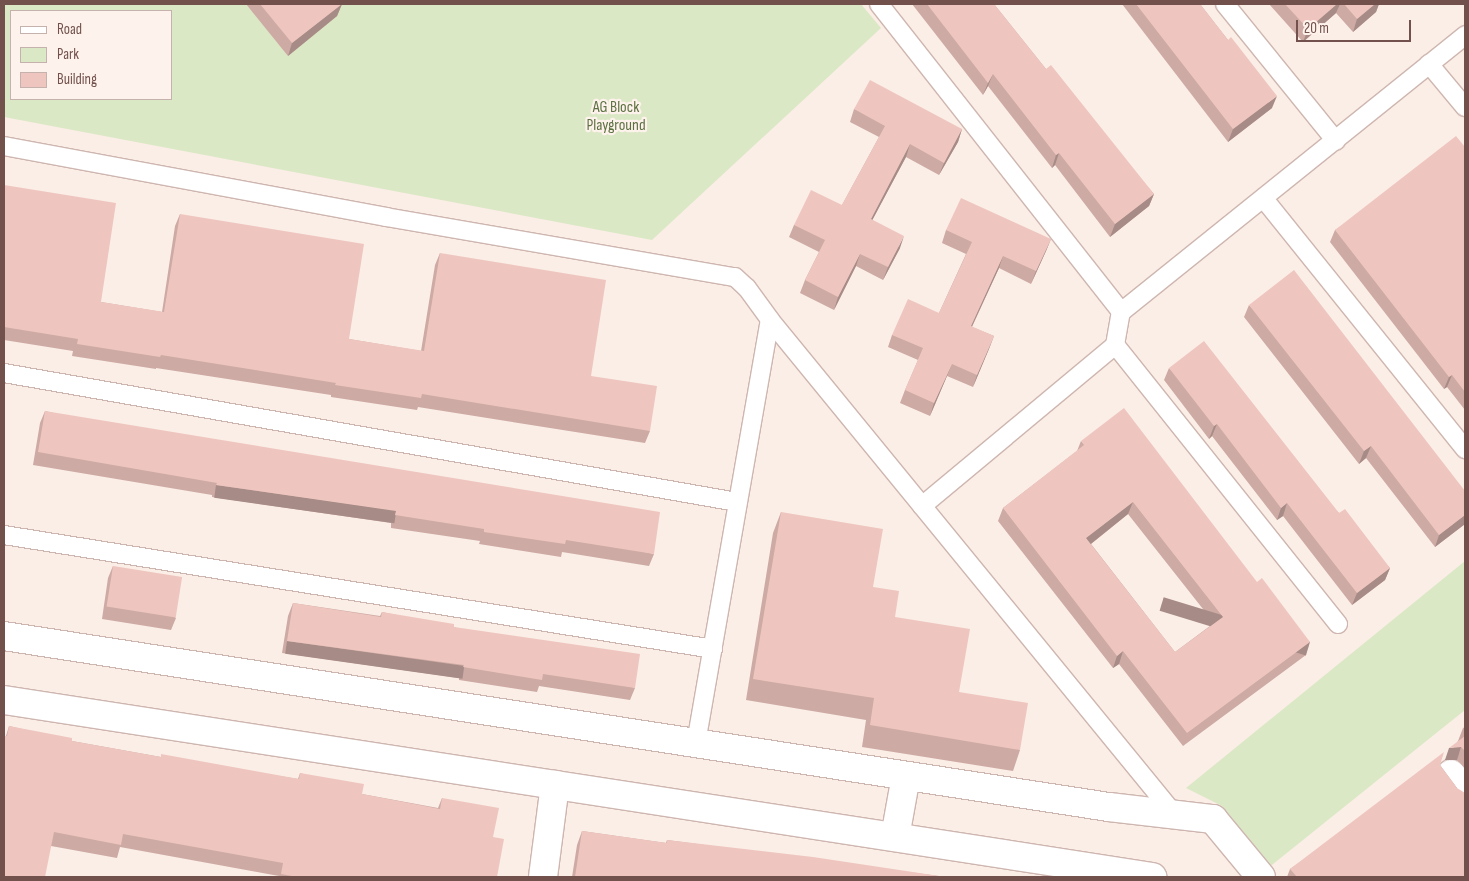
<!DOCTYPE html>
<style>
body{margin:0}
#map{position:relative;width:1469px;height:881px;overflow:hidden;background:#fbeee6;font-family:"Sofia Sans Condensed",sans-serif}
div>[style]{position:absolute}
.green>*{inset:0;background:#dbe8c5}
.roads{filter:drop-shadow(1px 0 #ceb6b0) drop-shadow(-1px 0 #ceb6b0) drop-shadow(0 1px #ceb6b0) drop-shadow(0 -1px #ceb6b0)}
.service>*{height:18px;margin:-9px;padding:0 9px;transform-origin:9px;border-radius:9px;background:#fff}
.minor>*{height:28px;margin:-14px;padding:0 14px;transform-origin:14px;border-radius:14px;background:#fff}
.secondary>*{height:28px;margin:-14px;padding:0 14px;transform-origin:14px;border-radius:14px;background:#fff}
.wall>*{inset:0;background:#cdaaa4}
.shaded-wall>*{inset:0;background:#a78b86;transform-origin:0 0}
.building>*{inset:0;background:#eec6bf;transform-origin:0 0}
span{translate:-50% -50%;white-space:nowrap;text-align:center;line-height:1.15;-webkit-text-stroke:4.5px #fef2ec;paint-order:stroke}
.park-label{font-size:16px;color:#5c7242}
.frame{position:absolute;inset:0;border:5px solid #72514c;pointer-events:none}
.legend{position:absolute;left:10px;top:10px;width:162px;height:90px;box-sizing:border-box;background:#fef2ec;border:1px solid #c6b2ac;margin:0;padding:6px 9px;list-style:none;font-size:15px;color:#72514c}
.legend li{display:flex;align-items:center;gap:10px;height:25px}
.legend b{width:25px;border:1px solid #c6b2ac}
.scale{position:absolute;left:1296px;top:20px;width:115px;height:22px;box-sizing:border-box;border:2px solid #72514c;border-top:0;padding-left:6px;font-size:15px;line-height:18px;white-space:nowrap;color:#72514c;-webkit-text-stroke:4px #fef2ec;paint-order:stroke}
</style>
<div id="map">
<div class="green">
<div style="clip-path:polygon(evenodd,4px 4px,861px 4px,881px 28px,652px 240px,4px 117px,4px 4px,11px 11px,171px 11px,171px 99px,11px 99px,11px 11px)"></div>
<div style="clip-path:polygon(1465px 561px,1465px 710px,1268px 868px,1222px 806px,1186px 788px)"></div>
</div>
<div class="roads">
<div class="service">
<div style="left:879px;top:4px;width:392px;rotate:51.8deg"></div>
<div style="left:1225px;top:4px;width:176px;rotate:51deg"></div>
<div style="left:1429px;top:64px;width:56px;rotate:50.1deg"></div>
<div style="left:4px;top:146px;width:389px;rotate:10.5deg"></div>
<div style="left:386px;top:217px;width:354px;rotate:9.8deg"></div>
<div style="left:735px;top:277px;width:16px;rotate:43deg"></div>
<div style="left:747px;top:288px;width:39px;rotate:54deg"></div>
<div style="left:770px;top:320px;width:640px;rotate:50.71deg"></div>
<div style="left:1264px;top:199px;width:321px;rotate:51.2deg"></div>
<div style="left:4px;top:373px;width:744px;rotate:9.98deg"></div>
<div style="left:922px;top:506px;width:251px;rotate:-39.8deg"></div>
<div style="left:4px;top:535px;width:718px;rotate:9.13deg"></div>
<div style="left:1338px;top:624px;width:357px;rotate:-128.6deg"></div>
<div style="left:1115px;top:345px;width:34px;rotate:-80deg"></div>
<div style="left:1121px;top:312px;width:442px;rotate:-38.8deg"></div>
<div style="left:696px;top:743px;width:429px;rotate:-80.1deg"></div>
</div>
<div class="minor">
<div style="left:1451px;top:774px;width:22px;rotate:51deg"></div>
<div style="left:543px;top:877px;width:93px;rotate:-82.6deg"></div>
</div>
<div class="secondary">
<div style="left:4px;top:636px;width:1118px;rotate:8.8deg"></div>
<div style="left:1109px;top:807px;width:105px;rotate:6.6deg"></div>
<div style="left:1213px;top:819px;width:75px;rotate:50.4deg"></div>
<div style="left:4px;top:700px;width:1162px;rotate:8.76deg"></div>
<div style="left:895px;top:837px;width:62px;rotate:-79.8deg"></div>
</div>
</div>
<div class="wall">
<div style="clip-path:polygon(246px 4px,342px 4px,337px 16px,288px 56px)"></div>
<div style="clip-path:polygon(912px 4px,994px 4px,1046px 69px,1154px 194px,1149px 206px,1110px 237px,1055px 165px,1052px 168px,988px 86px,983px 95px)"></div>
<div style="clip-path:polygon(1122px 4px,1200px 4px,1228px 40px,1272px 108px,1228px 142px)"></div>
<div style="clip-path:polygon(1269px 4px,1379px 4px,1376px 12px,1353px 32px,1336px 13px,1303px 42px)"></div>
<div style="clip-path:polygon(854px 109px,962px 129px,958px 142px,939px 175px,906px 157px,872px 220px,900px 248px,883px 280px,856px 266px,834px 310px,800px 293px,805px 280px,819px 252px,789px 237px,794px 225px,842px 205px,879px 137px,850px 122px)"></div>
<div style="clip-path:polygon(1465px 147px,1465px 410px,1447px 387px,1444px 389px,1330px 242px,1335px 230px)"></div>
<div style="clip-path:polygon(4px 185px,101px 302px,162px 312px,175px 226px,180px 214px,349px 339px,421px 351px,435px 265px,440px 253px,591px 376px,650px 431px,645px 443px,418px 407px,417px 410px,331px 397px,331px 395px,156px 368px,156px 369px,72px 356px,73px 351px,4px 340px)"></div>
<div style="clip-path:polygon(946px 230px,1051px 239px,1046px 251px,1031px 284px,999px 268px,972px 327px,994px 336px,973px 387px,947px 376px,930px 416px,900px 403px,905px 390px,918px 360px,888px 347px,892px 335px,939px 313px,966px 254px,942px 243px)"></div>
<div style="clip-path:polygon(1249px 305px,1465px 491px,1465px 524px,1435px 547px,1366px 458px,1359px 464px,1244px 317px)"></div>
<div style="clip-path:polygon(1169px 368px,1339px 513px,1390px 568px,1385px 580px,1352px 605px,1283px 516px,1277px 520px,1212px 436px,1209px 439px,1164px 380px)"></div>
<div style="clip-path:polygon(45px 411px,654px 554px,649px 566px,562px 552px,561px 557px,479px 544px,480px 541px,391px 528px,391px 523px,212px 497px,212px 495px,33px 465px,40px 423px)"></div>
<div style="clip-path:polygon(evenodd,1081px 441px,1306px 655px,1183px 746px,1119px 664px,1113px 668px,998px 521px,1003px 508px,1077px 451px,1081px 441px,1128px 514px,1214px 623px,1175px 652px,1091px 544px,1128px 514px)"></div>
<div style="clip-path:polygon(781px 512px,873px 587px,895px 617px,959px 692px,1020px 750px,1013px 771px,862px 747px,866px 720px,746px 700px,773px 533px)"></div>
<div style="clip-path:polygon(113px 566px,176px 618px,171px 630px,102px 619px,108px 578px)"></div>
<div style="clip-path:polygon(293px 603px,380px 616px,382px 612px,454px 627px,635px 688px,630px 700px,539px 686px,537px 692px,459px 680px,459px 678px,282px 653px,288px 616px)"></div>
<div style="clip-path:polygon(9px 726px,72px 741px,161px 757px,298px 779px,300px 773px,362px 794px,438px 808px,442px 798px,493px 837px,497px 877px,278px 877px,279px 876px,120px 847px,117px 858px,51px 846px,6px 736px)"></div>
<div style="clip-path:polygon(1465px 727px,1465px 768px,1457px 760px,1445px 760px,1458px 741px,1463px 728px)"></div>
<div style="clip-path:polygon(1440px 765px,1457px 788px,1465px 877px,1287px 877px,1290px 869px)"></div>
<div style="clip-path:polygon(582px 831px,666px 843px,667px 840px,946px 877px,572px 877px,577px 845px)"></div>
</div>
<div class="shaded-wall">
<div style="clip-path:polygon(342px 4px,337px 16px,288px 56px,292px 43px)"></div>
<div style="clip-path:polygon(1337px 4px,1340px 4px,1336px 13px,1303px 42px,1308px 29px)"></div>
<div style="clip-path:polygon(1375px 4px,1379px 4px,1376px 12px,1353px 32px,1357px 19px)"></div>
<div style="clip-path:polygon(993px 74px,988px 86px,983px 95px,988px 83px)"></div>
<div style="clip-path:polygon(1277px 96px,1272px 108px,1228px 142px,1233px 129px)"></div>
<div style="clip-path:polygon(962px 129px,958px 142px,939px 175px,944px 163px)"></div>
<div style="clip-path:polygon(910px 144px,906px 157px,866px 232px,871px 219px)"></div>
<div style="clip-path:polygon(1059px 153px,1055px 165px,1052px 168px,1056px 155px)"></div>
<div style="clip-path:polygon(1154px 194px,1149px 206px,1110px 237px,1115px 224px)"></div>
<div style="clip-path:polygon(904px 236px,900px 248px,883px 280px,888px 267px)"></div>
<div style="clip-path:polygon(1051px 239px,1046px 251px,1031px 284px,1036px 271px)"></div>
<div style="clip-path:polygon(860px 254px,856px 266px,834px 310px,838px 297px)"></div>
<div style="clip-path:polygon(1003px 256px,999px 268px,966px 339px,971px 326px)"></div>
<div style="clip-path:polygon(994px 336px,989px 349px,973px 387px,977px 375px)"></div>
<div style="clip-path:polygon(952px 364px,947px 376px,930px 416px,934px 403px)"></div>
<div style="clip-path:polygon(1452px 375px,1447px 387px,1444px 389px,1449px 377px)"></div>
<div style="clip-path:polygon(1217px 424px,1212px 436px,1209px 439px,1214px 426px)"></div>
<div style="clip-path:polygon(1371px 446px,1366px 458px,1359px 464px,1364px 451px)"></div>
<div style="left:216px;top:485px;width:182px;height:13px;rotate:8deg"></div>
<div style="clip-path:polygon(1133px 502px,1128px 514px,1082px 551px,1086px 538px)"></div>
<div style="clip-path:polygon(1287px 503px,1283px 516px,1277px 520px,1281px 508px)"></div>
<div style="clip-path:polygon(1465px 515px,1465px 524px,1435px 547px,1439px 535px)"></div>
<div style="clip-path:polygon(1390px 568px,1385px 580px,1352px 605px,1357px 593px)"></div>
<div style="left:287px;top:641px;width:179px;height:13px;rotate:8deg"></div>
<div style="left:1310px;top:642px;width:14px;height:153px;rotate:107deg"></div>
<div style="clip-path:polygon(1123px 651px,1119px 664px,1113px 668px,1117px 656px)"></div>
<div style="clip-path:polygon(1461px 747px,1457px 760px,1445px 760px,1449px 748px)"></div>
</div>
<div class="building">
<div style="clip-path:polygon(260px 4px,342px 4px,292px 43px)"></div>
<div style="clip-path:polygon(927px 4px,994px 4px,1046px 69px,1051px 65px,1154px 194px,1115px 224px,1059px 153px,1056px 155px,993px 74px,988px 83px)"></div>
<div style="clip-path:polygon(1136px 4px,1200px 4px,1228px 40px,1231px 37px,1277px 96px,1233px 129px)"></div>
<div style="clip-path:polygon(1285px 4px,1337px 4px,1308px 29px)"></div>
<div style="clip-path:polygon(1344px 4px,1375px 4px,1357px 19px)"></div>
<div style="clip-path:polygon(870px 80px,962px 129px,944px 163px,910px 144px,871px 219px,904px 236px,888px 267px,860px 254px,838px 297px,805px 280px,825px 240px,794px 225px,811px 190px,842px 205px,885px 126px,854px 109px)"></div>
<div style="clip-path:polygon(1456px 136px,1465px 147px,1465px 392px,1452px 375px,1449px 377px,1335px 230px)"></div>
<div style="clip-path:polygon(4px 185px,116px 203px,101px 302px,164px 312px,180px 214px,364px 244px,349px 339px,424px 351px,440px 253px,606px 280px,591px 376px,657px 386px,650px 431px,422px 394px,421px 398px,335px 385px,336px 383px,161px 355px,160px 357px,77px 344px,78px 339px,4px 327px)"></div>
<div style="clip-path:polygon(961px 198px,1051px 239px,1036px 271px,1003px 256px,971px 326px,994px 336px,977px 375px,952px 364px,934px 403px,905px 390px,923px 348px,892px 335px,908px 299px,939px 313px,972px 242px,946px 230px)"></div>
<div style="clip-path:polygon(1294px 270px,1465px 491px,1465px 515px,1439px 535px,1371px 446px,1364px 451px,1249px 305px)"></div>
<div style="clip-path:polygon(1204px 341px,1339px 513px,1345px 509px,1390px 568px,1357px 593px,1287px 503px,1281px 508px,1217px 424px,1214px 426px,1169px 368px)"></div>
<div style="clip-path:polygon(evenodd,1124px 408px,1257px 582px,1262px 578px,1310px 642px,1187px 733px,1123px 651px,1117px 656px,1003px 508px,1084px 445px,1081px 441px,1124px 408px,1133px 502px,1223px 617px,1175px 652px,1086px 538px,1133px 502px)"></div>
<div style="clip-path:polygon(45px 411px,660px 512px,654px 554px,566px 540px,565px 544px,484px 532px,484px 529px,395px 515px,396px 511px,216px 485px,217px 483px,38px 452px)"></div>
<div style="clip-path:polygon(781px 512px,883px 529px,873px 587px,899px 591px,895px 617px,970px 629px,959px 692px,1028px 703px,1020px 750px,870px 725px,874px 698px,753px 679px)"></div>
<div style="left:113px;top:566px;width:70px;height:41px;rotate:9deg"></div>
<div style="clip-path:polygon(293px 603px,381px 617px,382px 612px,454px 624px,454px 627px,640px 654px,635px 688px,543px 674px,542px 680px,463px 667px,464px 665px,287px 641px)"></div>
<div style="clip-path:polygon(9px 726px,72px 738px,72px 741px,161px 757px,161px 754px,299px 779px,300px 773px,364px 784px,362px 794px,440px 809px,442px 798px,499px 808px,493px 837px,504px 839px,497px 877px,297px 877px,281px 874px,283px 863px,123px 834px,121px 845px,54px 832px,45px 877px,4px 877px,4px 736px,7px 736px)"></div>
<div style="clip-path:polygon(1465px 736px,1465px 751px,1461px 747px,1449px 748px)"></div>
<div style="clip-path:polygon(1444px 752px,1440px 765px,1457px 788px,1465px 793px,1465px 877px,1297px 877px,1290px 869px)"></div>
<div style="clip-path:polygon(582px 831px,667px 843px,667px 840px,813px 857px,946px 877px,575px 877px)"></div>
</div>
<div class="park-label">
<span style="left:616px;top:117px">AG Block<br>Playground</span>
</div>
<div class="frame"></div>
<ul class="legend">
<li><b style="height:6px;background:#fff"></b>Road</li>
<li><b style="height:14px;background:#dbe8c5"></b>Park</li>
<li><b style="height:14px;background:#eec6bf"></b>Building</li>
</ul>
<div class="scale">20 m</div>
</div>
